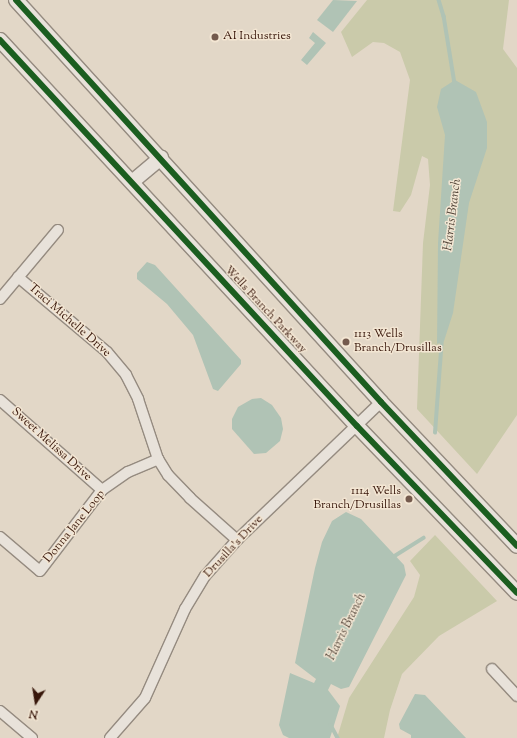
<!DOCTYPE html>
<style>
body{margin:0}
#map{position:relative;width:517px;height:738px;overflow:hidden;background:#e2d7c7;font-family:"Sorts Mill Goudy",serif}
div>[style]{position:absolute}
.green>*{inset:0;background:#cacaaa}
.water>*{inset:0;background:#b0c3b5}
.stream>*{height:3.5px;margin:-1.75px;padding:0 1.75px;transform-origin:1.75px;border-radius:1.75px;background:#b0c3b5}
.roads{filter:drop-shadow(1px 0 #958b80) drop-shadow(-1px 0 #958b80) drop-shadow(0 1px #958b80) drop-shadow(0 -1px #958b80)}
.minor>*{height:10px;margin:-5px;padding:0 5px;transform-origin:5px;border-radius:5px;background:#e8e2da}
.secondary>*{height:14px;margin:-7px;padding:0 7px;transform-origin:7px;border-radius:7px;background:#e8e2da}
.cycleway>*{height:6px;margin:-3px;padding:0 3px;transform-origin:3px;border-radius:3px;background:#1b5e20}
.dots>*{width:11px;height:11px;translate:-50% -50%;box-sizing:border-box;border:2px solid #f3e6d3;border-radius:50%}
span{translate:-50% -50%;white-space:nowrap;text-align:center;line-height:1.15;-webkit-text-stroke:3px #f3e6d3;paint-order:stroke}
.poi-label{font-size:12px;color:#38170b}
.left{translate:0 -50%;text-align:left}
.right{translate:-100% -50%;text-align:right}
.street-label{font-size:12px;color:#38170b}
.water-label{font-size:13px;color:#55483c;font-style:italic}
.north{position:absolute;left:16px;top:682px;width:40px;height:40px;-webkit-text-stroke:3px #f3e6d3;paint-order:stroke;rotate:192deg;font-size:11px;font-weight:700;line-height:16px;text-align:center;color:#38170b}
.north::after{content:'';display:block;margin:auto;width:14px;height:18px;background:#38170b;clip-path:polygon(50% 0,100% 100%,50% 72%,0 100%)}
</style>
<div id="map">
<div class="green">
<div style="clip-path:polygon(367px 0,509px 0,503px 49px,517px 68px,517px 415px,477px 474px,417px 409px,423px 243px,430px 185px,428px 159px,422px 156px,411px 195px,400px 212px,393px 211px,410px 80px,400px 52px,384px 43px,373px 42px,352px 57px,341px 32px)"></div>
<div style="clip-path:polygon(435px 535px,497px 601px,439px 636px,402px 674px,390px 710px,384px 738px,337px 738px,349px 698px,414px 597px,420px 575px,410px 561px)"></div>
</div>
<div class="water">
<div style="clip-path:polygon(333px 0,357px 1px,333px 32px,317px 20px)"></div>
<div style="clip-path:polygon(313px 32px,326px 43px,307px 65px,301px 60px,315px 43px,309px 38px)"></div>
<div style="clip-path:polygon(455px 80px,476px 92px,487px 122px,487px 148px,469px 203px,453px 313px,444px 341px,437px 344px,438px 243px,445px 135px,437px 107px,441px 89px)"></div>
<div style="clip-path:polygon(147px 262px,155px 265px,241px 360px,241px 364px,218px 391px,213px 389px,193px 335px,167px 304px,137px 279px,137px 273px)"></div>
<div style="clip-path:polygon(261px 398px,272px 405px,281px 418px,283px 429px,280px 441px,266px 453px,254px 454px,232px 429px,232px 419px,238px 407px,252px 399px)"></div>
<div style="clip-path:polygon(346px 512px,361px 519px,404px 565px,406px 575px,349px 687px,341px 689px,331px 684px,328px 690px,340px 706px,330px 738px,289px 738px,283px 735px,279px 725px,290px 673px,314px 683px,316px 679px,295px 663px,315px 568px,322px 542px,332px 521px)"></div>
<div style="clip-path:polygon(415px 694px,425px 695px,466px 738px,411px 738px,411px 735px,400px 729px,399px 724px)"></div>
</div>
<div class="stream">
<div style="left:439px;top:0;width:17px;rotate:73deg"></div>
<div style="left:444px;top:16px;width:69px;rotate:80.8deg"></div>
<div style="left:435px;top:433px;width:95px;rotate:-85.8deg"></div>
<div style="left:393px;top:557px;width:36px;rotate:-32deg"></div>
<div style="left:331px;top:725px;width:15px;rotate:62deg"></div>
</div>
<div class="roads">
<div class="minor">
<div style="left:18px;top:277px;width:116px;rotate:40.1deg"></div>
<div style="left:107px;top:352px;width:30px;rotate:50deg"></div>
<div style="left:126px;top:375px;width:27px;rotate:63deg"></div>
<div style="left:138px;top:399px;width:63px;rotate:71.6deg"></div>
<div style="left:158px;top:459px;width:19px;rotate:58deg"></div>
<div style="left:168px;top:475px;width:32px;rotate:46deg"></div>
<div style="left:190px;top:498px;width:63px;rotate:41.8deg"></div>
<div style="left:0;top:299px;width:90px;rotate:-50deg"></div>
<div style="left:0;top:400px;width:136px;rotate:41.4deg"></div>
<div style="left:0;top:537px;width:52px;rotate:40.4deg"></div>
<div style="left:40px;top:571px;width:102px;rotate:-52.6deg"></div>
<div style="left:102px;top:490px;width:32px;rotate:-35deg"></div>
<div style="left:128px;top:472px;width:33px;rotate:-23deg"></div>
<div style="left:492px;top:669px;width:37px;rotate:47deg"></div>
<div style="left:0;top:711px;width:42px;rotate:40.2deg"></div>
<div style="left:110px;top:738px;width:53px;rotate:-48.8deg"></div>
<div style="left:145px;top:698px;width:98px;rotate:-65.8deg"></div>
<div style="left:185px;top:609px;width:39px;rotate:-59deg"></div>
<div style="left:205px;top:576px;width:48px;rotate:-48.4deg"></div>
<div style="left:237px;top:540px;width:199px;rotate:-43.8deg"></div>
</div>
<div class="secondary">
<div style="left:16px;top:0;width:543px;rotate:47.76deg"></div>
<div style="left:381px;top:402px;width:198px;rotate:46.6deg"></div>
<div style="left:0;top:40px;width:526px;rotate:47.24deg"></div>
<div style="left:357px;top:426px;width:231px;rotate:46.2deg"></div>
<div style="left:132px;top:182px;width:38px;rotate:-40deg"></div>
</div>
</div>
<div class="cycleway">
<div style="left:16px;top:0;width:543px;rotate:47.76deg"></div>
<div style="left:381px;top:402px;width:198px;rotate:46.6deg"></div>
<div style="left:0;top:40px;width:526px;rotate:47.24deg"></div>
<div style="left:357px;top:426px;width:231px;rotate:46.2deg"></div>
</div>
<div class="dots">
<div style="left:215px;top:37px;background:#745a4d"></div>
<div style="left:346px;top:342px;background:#745a4d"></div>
<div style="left:409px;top:499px;background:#745a4d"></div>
</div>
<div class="poi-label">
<span class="left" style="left:223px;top:37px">AI Industries</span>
<span class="left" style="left:354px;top:342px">1113 Wells<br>Branch/Drusillas</span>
<span class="right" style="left:401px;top:499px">1114 Wells<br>Branch/Drusillas</span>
</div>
<div class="street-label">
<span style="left:265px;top:310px;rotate:47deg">Wells Branch Parkway</span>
<span style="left:69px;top:321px;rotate:41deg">Traci Michelle Drive</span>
<span style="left:51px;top:445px;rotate:42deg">Sweet Melissa Drive</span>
<span style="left:75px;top:527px;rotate:-51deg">Donna Jane Loop</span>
<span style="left:234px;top:547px;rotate:-47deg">Drusilla's Drive</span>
</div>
<div class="water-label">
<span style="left:453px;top:215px;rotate:-83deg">Harris Branch</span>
<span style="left:347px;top:627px;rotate:-64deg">Harris Branch</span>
</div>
<div class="north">N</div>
</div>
